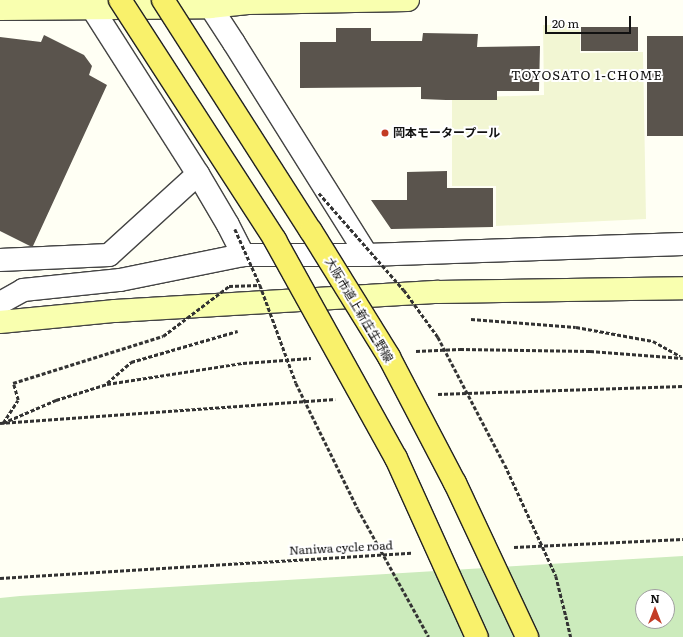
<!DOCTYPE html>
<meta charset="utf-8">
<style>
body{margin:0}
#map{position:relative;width:683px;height:637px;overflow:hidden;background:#fffff4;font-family:Literata,"Noto Sans JP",serif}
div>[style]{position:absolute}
.farmland>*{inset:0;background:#f2f6d3}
.green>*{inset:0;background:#ccebbc}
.building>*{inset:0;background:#5a544d;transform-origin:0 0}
.path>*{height:2.5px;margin-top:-1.25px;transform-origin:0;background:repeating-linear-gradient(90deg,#333 0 4px,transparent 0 6px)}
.roads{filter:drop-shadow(1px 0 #444) drop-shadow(-1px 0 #444) drop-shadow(0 1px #444) drop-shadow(0 -1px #444)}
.street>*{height:22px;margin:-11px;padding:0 11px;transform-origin:11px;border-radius:11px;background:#fff}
.secondary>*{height:22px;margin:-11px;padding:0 11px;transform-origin:11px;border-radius:11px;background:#f9ffaf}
.path-bridge>*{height:2.5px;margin-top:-1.25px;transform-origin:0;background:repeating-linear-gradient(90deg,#333 0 4px,transparent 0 6px)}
.bridges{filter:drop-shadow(1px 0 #222) drop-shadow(-1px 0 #222) drop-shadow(0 1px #222) drop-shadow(0 -1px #222)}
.primary-bridge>*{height:22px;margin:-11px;padding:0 11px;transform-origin:11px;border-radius:11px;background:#f9f16b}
.dots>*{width:11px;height:11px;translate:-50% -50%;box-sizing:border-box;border:2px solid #fff;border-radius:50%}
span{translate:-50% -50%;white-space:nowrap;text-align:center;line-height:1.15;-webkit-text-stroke:4px #fff;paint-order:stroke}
.poi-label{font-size:12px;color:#111;font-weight:700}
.left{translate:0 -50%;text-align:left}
.street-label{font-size:12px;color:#111}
.neighbourhood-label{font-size:13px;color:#111;letter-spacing:1px}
.north{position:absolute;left:635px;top:589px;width:40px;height:40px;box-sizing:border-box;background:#fff;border:1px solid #a0a0a0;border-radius:50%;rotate:0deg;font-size:11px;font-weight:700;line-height:16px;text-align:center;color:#111}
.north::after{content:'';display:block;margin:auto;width:14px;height:18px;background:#c33c26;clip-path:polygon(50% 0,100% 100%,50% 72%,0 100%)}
.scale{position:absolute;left:545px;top:16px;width:86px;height:18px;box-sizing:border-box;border:2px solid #111;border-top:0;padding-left:5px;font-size:12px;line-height:14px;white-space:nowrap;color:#111;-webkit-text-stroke:3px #fff;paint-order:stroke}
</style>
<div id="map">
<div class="farmland">
<div style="clip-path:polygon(543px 25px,580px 25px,580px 53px,643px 52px,646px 219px,496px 226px,496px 186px,452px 186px,452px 98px,544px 95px)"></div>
</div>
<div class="green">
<div style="clip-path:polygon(evenodd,683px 556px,683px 637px,0 637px,0 598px,20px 596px,683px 556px,643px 597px,667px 597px,667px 621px,643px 621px,643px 597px)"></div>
</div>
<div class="building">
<div style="left:581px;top:27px;width:57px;height:24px"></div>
<div style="clip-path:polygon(336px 28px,371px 28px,371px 41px,422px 41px,423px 33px,478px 34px,477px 47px,540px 46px,539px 91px,497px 91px,497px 100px,446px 100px,421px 99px,421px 87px,300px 88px,300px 42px,336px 42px)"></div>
<div style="clip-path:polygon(44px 35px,84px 55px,92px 66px,89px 75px,107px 85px,33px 246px,30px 246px,0 231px,0 37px,41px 42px)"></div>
<div style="left:647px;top:36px;width:36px;height:100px"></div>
<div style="clip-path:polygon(447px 171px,447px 188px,493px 188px,493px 227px,391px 229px,371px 200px,407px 200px,407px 172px)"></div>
</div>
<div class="path">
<div style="left:471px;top:319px;width:105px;rotate:4.4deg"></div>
<div style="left:576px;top:327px;width:78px;rotate:10.3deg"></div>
<div style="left:653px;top:341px;width:31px;rotate:29deg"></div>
<div style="left:416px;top:351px;width:44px;rotate:-2.6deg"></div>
<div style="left:460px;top:349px;width:130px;rotate:0.9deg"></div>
<div style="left:590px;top:351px;width:93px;rotate:4.3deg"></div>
<div style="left:107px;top:383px;width:32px;rotate:-41deg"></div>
<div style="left:131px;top:362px;width:111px;rotate:-16.2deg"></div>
<div style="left:438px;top:394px;width:245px;rotate:-1.9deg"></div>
<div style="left:0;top:423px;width:336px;rotate:-4.1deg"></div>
<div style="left:3px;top:423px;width:58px;rotate:-23.5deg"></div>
<div style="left:56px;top:400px;width:53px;rotate:-17.4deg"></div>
<div style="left:107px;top:384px;width:138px;rotate:-8.8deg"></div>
<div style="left:243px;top:363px;width:68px;rotate:-4.2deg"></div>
<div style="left:3px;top:423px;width:27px;rotate:-57deg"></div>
<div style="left:18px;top:400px;width:18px;rotate:-106deg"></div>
<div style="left:514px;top:547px;width:169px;rotate:-2.7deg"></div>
<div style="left:0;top:578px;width:412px;rotate:-3.5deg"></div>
<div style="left:566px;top:616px;width:22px;rotate:77deg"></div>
</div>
<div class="roads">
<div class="street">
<div style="left:87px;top:0;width:206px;rotate:57.5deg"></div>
<div style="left:198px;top:174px;width:59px;rotate:59.5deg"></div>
<div style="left:228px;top:225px;width:34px;rotate:63deg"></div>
<div style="left:206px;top:0;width:51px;rotate:56.9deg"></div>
<div style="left:234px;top:43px;width:250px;rotate:57.9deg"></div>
<div style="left:0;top:260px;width:109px;rotate:-2.6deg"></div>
<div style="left:109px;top:255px;width:120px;rotate:-42.3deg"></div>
<div style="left:0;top:303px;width:26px;rotate:-29deg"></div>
<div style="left:23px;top:290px;width:98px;rotate:-5.9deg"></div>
<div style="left:120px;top:280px;width:126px;rotate:-11.5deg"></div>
<div style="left:243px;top:255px;width:124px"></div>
<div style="left:367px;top:255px;width:316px;rotate:-2deg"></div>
</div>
<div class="secondary">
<div style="left:0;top:9px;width:210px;rotate:-0.5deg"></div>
<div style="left:210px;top:7px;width:38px;rotate:-6deg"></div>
<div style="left:248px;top:3px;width:160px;rotate:-1.1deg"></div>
<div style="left:0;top:322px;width:116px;rotate:-5.5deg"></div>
<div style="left:115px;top:311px;width:324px;rotate:-3.4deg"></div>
<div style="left:438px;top:292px;width:245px;rotate:-0.9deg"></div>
</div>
</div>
<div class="path-bridge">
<div style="left:319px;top:193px;width:129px;rotate:48.8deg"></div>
<div style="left:404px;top:290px;width:58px;rotate:54.1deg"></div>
<div style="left:438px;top:337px;width:144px;rotate:62.4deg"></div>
<div style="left:505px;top:465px;width:122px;rotate:65.3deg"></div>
<div style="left:556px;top:576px;width:41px;rotate:76deg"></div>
<div style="left:235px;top:229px;width:61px;rotate:65.9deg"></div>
<div style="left:260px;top:285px;width:104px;rotate:69.8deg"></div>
<div style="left:296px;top:383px;width:140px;rotate:63.8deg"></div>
<div style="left:358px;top:509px;width:146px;rotate:61deg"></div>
<div style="left:13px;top:383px;width:157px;rotate:-17.4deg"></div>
<div style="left:163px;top:336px;width:83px;rotate:-37.1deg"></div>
<div style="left:229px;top:286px;width:31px;rotate:-2deg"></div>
</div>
<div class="bridges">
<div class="primary-bridge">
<div style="left:120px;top:0;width:286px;rotate:57.1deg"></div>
<div style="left:275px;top:240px;width:249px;rotate:61deg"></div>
<div style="left:396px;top:458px;width:196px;rotate:65.7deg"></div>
<div style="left:163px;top:0;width:274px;rotate:57.4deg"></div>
<div style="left:311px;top:231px;width:148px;rotate:58.2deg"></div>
<div style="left:389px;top:357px;width:142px;rotate:62.4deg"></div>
<div style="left:455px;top:483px;width:170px;rotate:64.9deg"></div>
</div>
</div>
<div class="dots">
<div style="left:385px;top:133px;background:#c33c26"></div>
</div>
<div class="poi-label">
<span class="left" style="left:393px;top:133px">岡本モータープール</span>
</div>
<div class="street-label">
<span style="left:359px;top:310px;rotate:59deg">大阪市道上新庄生野線</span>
<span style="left:341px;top:548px;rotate:-3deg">Naniwa cycle road</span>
</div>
<div class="neighbourhood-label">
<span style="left:587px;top:75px">TOYOSATO 1-CHOME</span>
</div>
<div class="north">N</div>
<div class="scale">20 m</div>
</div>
